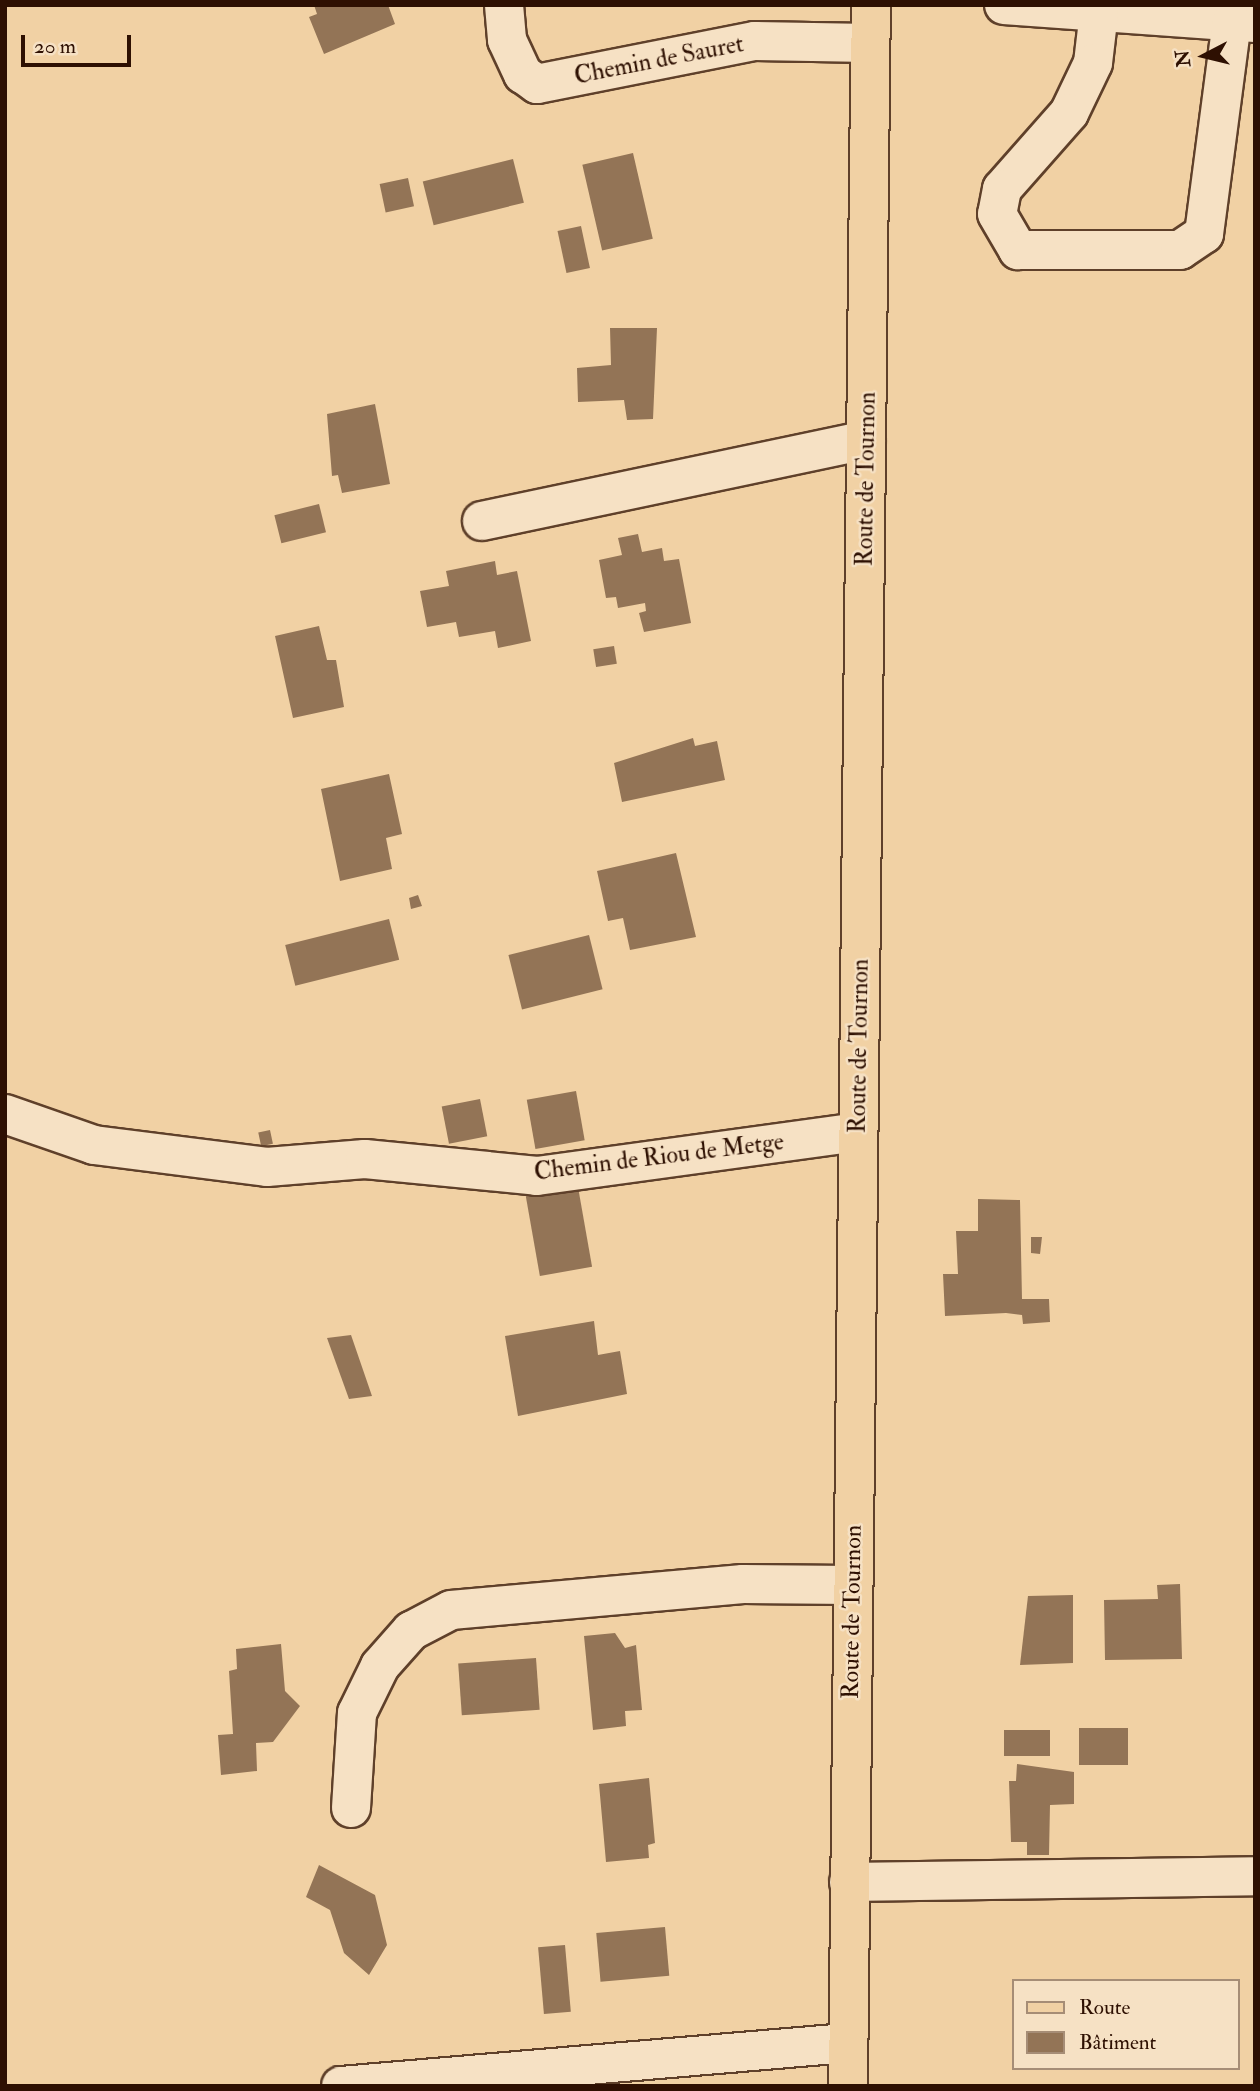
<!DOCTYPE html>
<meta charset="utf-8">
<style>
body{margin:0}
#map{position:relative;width:1260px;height:2091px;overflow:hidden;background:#f1d1a4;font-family:"IM FELL Double Pica",serif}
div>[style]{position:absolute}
.building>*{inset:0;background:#937456;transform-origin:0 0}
.roads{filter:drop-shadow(2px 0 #5f402a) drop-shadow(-2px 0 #5f402a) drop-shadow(0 2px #5f402a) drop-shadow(0 -2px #5f402a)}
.minor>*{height:38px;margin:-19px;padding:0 19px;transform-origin:19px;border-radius:19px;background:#f6e1c4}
.major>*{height:38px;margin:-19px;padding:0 19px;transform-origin:19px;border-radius:19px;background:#f1d1a4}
span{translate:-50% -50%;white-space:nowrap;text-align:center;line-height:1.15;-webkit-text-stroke:5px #f6e1c4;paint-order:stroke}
.street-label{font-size:24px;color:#2e1002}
.frame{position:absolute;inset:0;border:7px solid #2e1002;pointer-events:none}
.legend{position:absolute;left:1012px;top:1979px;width:228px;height:91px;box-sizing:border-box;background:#f6e1c4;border:2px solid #a68d76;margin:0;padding:9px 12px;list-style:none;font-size:21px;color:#2e1002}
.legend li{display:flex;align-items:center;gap:14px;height:35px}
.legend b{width:35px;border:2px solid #a68d76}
.north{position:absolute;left:1169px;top:21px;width:70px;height:70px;-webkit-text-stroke:5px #f6e1c4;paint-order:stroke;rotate:263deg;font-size:19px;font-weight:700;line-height:28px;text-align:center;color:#2e1002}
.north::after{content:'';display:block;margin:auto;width:24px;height:32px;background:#2e1002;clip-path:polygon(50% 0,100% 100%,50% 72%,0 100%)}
.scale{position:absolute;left:21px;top:35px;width:110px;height:32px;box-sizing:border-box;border:4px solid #2e1002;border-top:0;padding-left:9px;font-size:21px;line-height:24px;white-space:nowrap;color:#2e1002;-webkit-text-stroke:5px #f6e1c4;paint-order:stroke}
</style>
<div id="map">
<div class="building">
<div style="clip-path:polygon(314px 5px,388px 5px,395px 24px,324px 54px,309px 17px,317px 14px)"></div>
<div style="left:633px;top:153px;width:88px;height:52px;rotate:77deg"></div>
<div style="left:513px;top:159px;width:45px;height:93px;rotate:76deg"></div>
<div style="left:408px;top:178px;width:29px;height:29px;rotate:78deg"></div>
<div style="left:581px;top:226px;width:43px;height:24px;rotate:78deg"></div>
<div style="clip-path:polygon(610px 328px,657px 328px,653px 419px,627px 420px,624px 400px,578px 402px,577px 368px,611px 365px)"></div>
<div style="clip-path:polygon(375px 404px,390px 484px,342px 493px,338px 475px,332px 476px,327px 414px)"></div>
<div style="left:319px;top:504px;width:29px;height:46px;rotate:76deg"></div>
<div style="clip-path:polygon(638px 534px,642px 552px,662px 548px,664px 561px,679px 559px,691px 623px,644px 632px,639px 613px,646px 611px,645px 603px,618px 608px,616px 597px,606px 598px,599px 560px,622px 555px,618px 538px)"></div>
<div style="clip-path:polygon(495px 561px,497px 575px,517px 571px,531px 641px,498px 648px,495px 631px,459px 637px,456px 622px,427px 627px,420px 591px,449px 586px,446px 571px)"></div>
<div style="clip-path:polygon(319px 626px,327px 660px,336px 660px,344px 707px,293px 718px,275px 636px)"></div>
<div style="left:614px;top:646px;width:18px;height:21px;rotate:81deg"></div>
<div style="clip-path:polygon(693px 738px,695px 746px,717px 741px,725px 780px,622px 802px,614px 763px)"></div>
<div style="clip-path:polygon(389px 774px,402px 834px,386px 838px,392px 869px,340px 881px,321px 789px)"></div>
<div style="clip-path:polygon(676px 853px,696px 937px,630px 950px,623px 918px,608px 921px,597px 871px)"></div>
<div style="clip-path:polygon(418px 895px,422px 906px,411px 909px,409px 898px)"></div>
<div style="left:389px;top:919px;width:42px;height:107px;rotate:76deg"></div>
<div style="left:589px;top:935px;width:56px;height:83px;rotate:76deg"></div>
<div style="left:576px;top:1091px;width:50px;height:50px;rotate:80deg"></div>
<div style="left:480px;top:1099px;width:38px;height:39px;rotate:79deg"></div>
<div style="left:270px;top:1130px;width:14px;height:12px;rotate:78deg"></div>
<div style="left:578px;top:1187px;width:81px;height:53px;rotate:80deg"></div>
<div style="clip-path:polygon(978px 1199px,1020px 1200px,1022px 1299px,1049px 1299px,1050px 1322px,1023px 1324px,1022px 1315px,1006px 1313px,945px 1316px,943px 1274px,958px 1274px,956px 1231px,978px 1231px)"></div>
<div style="clip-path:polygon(1031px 1237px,1042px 1237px,1040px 1254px,1031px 1253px)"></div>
<div style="clip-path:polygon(594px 1321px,598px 1355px,620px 1351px,627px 1394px,518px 1416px,505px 1336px)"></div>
<div style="clip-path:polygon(351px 1335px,372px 1396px,349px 1399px,327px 1338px)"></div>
<div style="clip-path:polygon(1180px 1584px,1182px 1659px,1105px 1660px,1104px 1600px,1158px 1599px,1157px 1585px)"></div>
<div style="clip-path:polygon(1073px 1595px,1073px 1663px,1020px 1665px,1028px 1596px)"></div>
<div style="clip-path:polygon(615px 1633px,625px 1648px,636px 1645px,642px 1710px,625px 1711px,626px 1726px,593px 1730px,584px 1636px)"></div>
<div style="clip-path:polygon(281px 1644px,285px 1691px,300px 1706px,273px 1742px,256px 1743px,257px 1771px,221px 1775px,218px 1735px,233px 1734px,229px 1671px,237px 1669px,236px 1649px)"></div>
<div style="left:536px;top:1658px;width:52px;height:78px;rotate:86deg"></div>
<div style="left:1128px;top:1728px;width:37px;height:49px;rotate:90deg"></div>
<div style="left:1004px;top:1730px;width:46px;height:26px"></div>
<div style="clip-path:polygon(1017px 1764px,1074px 1772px,1074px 1804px,1050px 1805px,1049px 1855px,1027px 1855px,1027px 1842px,1011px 1842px,1009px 1781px,1016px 1781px)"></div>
<div style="clip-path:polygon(649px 1778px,655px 1843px,648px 1845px,649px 1858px,606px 1862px,599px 1784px)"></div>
<div style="clip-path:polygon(319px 1865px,375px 1895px,387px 1945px,369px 1975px,344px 1953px,330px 1910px,306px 1897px)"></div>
<div style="left:665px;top:1927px;width:49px;height:69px;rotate:85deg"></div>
<div style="left:565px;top:1945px;width:67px;height:27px;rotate:85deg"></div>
</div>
<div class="roads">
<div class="minor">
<div style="left:504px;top:5px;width:35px;rotate:85deg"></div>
<div style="left:507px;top:40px;width:38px;rotate:65deg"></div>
<div style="left:523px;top:74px;width:17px;rotate:36deg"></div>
<div style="left:537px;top:84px;width:222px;rotate:-11.2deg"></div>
<div style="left:755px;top:41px;width:115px;rotate:1deg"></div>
<div style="left:1004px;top:5px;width:252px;rotate:4.1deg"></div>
<div style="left:1099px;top:12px;width:51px;rotate:96.7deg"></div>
<div style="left:1093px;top:63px;width:55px;rotate:115.6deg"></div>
<div style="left:1069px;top:113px;width:101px;rotate:131.4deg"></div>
<div style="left:1002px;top:189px;width:25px;rotate:101deg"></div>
<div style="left:997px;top:214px;width:42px;rotate:59.7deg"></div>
<div style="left:1018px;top:250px;width:162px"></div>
<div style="left:1180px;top:250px;width:29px;rotate:-34deg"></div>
<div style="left:1204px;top:234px;width:214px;rotate:-82.5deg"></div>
<div style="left:482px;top:521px;width:392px;rotate:-11.9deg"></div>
<div style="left:5px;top:1114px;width:94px;rotate:19.2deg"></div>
<div style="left:94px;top:1145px;width:174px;rotate:7.2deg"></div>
<div style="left:267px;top:1167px;width:98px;rotate:-4.7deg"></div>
<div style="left:365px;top:1159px;width:173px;rotate:5.6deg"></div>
<div style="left:537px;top:1176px;width:324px;rotate:-7.8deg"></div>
<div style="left:351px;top:1808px;width:95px;rotate:-86.4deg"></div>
<div style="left:357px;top:1713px;width:52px;rotate:-63.9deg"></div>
<div style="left:380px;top:1666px;width:47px;rotate:-48.5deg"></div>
<div style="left:411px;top:1631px;width:45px;rotate:-27.7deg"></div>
<div style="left:451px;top:1610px;width:293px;rotate:-5.1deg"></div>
<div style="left:743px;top:1584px;width:109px;rotate:0.5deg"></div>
<div style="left:849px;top:1882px;width:406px;rotate:-0.8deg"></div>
<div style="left:341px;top:2086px;width:508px;rotate:-4.86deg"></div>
</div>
<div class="major">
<div style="left:848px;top:2086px;width:2081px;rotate:-89.37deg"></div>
</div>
</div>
<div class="street-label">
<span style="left:659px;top:60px;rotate:-11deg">Chemin de Sauret</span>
<span style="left:866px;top:479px;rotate:-89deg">Route de Tournon</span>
<span style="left:859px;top:1046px;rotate:-89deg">Route de Tournon</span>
<span style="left:659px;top:1157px;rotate:-7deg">Chemin de Riou de Metge</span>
<span style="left:852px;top:1612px;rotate:-89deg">Route de Tournon</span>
</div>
<div class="frame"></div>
<ul class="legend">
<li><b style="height:9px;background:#f1d1a4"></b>Route</li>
<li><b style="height:19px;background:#937456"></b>Bâtiment</li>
</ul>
<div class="north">N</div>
<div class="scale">20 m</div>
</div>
